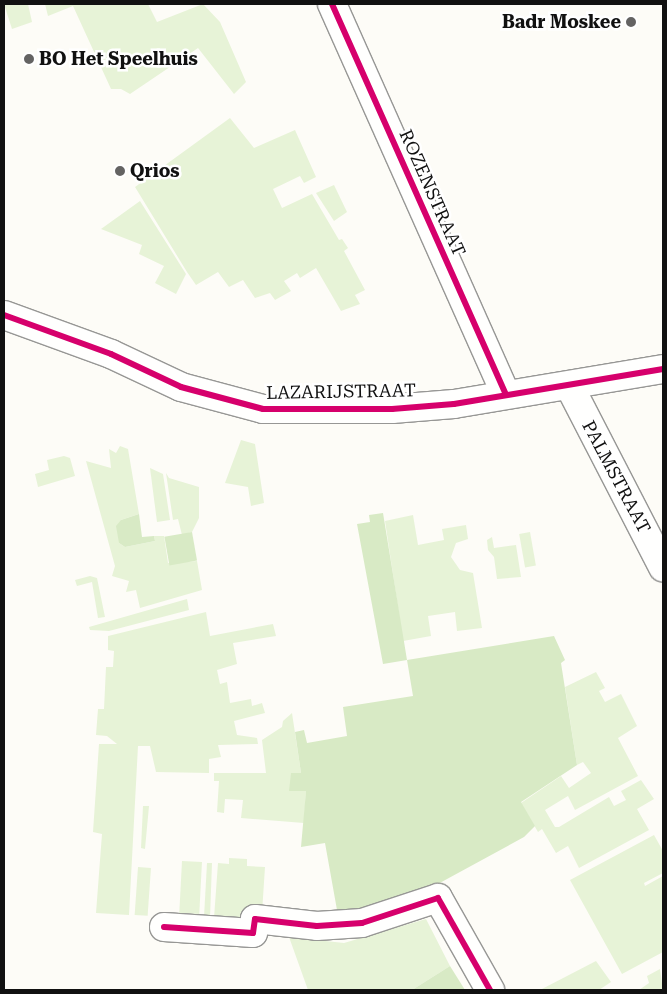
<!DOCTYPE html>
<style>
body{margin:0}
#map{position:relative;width:667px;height:994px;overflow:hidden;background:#fdfcf7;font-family:"Roboto Serif",serif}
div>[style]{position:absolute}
.green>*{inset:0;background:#e7f3d7;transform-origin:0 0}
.forest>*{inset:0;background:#d8eac5;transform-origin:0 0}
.roads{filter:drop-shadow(1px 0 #979795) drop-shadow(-1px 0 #979795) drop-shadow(0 1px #979795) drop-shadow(0 -1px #979795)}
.minor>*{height:28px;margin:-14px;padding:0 14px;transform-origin:14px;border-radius:14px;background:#fffffe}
.cycleway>*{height:6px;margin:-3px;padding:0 3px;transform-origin:3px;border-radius:3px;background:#d6006c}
.dots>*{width:14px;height:14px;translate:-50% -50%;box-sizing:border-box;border:2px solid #fff;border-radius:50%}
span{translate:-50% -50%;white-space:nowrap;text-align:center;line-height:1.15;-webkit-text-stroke:5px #fff;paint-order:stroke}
.poi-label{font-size:18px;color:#111;font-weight:700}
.right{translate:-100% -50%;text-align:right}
.left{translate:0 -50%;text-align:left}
.street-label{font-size:18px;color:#111}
.frame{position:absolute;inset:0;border:5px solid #111;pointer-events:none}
</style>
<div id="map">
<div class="green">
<div style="clip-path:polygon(4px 4px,28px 4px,32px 22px,12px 29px)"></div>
<div style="clip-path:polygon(45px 4px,148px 4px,157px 22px,203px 4px,220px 22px,246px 82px,234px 94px,198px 48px,130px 94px,121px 89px,111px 89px,73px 6px,48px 16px)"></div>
<div style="clip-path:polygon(230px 118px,254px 148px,295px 130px,316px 177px,304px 183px,300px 176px,273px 189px,282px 208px,312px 194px,339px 240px,342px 239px,348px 248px,344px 251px,365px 290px,355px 295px,360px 304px,341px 311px,316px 268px,300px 278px,297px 273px,284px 281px,291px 291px,275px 300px,270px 293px,255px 298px,243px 280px,229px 287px,218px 272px,196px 285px,187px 272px,135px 187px)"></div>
<div style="clip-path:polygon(334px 185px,347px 212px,334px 221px,316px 193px)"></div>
<div style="clip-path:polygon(140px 201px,186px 274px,176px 294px,155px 283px,164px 266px,139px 254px,142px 245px,101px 229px)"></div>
<div style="clip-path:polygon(241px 440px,255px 444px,264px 503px,251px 506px,248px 487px,225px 483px)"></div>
<div style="clip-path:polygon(120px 446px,128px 449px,139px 514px,121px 520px,119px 543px,125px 547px,155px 541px,154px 536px,164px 536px,168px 563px,197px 561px,202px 590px,140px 608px,136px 590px,126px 592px,129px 581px,112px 576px,115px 566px,86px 461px,111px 468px,109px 449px,116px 453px)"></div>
<div style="clip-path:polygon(64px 456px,70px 458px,75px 476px,38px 487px,35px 474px,49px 470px,47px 460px)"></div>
<div style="clip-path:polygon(150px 468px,163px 474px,170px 520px,157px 522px)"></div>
<div style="clip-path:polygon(166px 473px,169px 478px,199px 487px,199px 518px,192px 532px,182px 535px,178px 519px,173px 520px)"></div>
<div style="clip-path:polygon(413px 515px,418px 545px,444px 540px,442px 529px,466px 525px,468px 539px,456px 543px,451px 557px,460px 570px,473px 573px,482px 628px,457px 631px,455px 612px,428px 616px,431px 636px,403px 641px,385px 521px)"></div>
<div style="left:530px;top:532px;width:34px;height:11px;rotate:80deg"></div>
<div style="clip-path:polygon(492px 537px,494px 548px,516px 545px,521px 577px,497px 579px,494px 557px,488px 550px,487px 540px)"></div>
<div style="clip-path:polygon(90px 576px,97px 578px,105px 617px,98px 618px,92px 582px,77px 586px,75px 580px)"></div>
<div style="clip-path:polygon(187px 599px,189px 610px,109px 631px,90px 630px,89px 627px)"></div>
<div style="clip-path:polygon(206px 612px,210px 636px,273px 624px,276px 636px,233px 643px,237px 664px,217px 670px,220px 684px,227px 682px,230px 703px,251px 699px,252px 706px,262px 703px,265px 713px,234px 721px,237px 735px,257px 738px,258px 744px,218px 745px,221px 757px,209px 759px,209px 773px,156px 772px,150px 746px,138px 746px,129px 915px,96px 913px,102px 834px,93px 832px,99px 744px,117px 744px,107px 736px,96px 735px,98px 709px,104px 709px,106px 667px,113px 667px,114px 651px,108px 650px,108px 636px)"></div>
<div style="clip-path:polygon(596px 672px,605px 688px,599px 691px,605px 702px,621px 694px,637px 726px,618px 738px,638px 776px,575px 810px,568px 796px,545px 810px,555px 827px,559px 827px,609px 797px,614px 806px,626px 800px,621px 791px,641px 780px,654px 799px,637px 809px,649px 830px,579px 868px,568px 846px,556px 853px,542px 829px,538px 832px,521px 803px,561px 776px,569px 788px,591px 773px,583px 762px,577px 765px,565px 687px)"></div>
<div style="clip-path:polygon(292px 713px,301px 773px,289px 791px,306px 791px,304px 823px,241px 818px,243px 800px,225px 799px,224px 813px,217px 812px,219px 781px,214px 781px,214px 773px,266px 773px,262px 740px,282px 727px,283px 721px)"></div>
<div style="clip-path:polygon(143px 806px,149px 806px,145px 849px,141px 848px)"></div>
<div style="clip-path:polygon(654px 835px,663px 851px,663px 873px,644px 883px,645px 886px,663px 876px,663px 952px,622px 974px,570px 880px)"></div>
<div style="clip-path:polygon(229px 858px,247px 859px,247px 866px,265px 867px,262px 913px,241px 912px,241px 920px,214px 918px,218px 863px,229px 864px)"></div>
<div style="left:182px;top:861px;width:20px;height:52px;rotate:3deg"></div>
<div style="clip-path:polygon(207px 863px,212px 863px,210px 918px,204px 917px)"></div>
<div style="left:138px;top:867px;width:13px;height:48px;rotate:4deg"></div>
<div style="clip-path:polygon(426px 919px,450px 966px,412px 990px,308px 990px,289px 937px,344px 943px)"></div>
<div style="clip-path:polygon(596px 961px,611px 982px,599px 990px,540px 990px)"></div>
<div style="clip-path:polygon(660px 969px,663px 990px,639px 990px,649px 983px,647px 976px)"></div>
</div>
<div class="forest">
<div style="clip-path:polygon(383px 513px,407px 660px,554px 636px,565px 660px,561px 663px,577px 765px,521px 802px,535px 826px,524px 837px,425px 891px,347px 917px,337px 910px,325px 843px,301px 847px,306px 791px,289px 791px,291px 773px,301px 773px,295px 732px,304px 730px,307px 743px,347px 736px,343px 707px,413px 696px,407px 660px,383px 664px,357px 524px,370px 522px,369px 515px)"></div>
<div style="clip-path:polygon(139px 514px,142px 537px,154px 536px,155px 541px,125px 547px,119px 543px,116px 526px,121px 520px)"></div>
<div style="left:192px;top:532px;width:29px;height:28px;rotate:80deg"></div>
<div style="clip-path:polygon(450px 966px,465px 990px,412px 990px)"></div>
</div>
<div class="roads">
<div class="minor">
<div style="left:332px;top:4px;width:427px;rotate:66deg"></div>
<div style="left:4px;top:315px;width:114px;rotate:20deg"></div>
<div style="left:111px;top:354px;width:77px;rotate:25.2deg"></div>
<div style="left:181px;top:387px;width:85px;rotate:15deg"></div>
<div style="left:263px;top:409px;width:129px"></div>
<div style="left:392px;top:409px;width:62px;rotate:-4.6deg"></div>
<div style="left:454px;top:404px;width:212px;rotate:-9.5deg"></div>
<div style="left:570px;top:387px;width:203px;rotate:62.7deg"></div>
<div style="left:164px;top:927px;width:89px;rotate:3.9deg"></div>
<div style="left:253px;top:933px;width:14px;rotate:-82deg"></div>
<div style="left:255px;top:919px;width:62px;rotate:6.4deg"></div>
<div style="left:317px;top:926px;width:45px;rotate:-3.8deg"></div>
<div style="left:362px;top:923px;width:80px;rotate:-18.2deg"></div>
<div style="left:438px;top:898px;width:106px;rotate:60.5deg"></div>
</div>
</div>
<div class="cycleway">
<div style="left:332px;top:4px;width:427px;rotate:66deg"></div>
<div style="left:4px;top:315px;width:114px;rotate:20deg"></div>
<div style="left:111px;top:354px;width:77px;rotate:25.2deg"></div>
<div style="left:181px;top:387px;width:85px;rotate:15deg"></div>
<div style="left:263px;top:409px;width:129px"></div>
<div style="left:392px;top:409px;width:62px;rotate:-4.6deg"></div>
<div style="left:454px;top:404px;width:212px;rotate:-9.5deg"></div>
<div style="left:164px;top:927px;width:89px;rotate:3.9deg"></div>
<div style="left:253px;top:933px;width:14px;rotate:-82deg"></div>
<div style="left:255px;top:919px;width:62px;rotate:6.4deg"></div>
<div style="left:317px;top:926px;width:45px;rotate:-3.8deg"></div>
<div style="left:362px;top:923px;width:80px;rotate:-18.2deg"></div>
<div style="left:438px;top:898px;width:106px;rotate:60.5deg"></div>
</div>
<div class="dots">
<div style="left:631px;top:22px;background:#646362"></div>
<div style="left:29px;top:59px;background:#646362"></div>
<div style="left:120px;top:171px;background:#646362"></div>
</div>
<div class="poi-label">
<span class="right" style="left:621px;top:22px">Badr Moskee</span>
<span class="left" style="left:39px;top:59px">BO Het Speelhuis</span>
<span class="left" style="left:130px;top:171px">Qrios</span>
</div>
<div class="street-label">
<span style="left:432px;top:193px;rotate:66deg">ROZENSTRAAT</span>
<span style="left:341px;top:392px;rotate:-1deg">LAZARIJSTRAAT</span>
<span style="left:616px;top:477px;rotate:62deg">PALMSTRAAT</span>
</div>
<div class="frame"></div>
</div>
